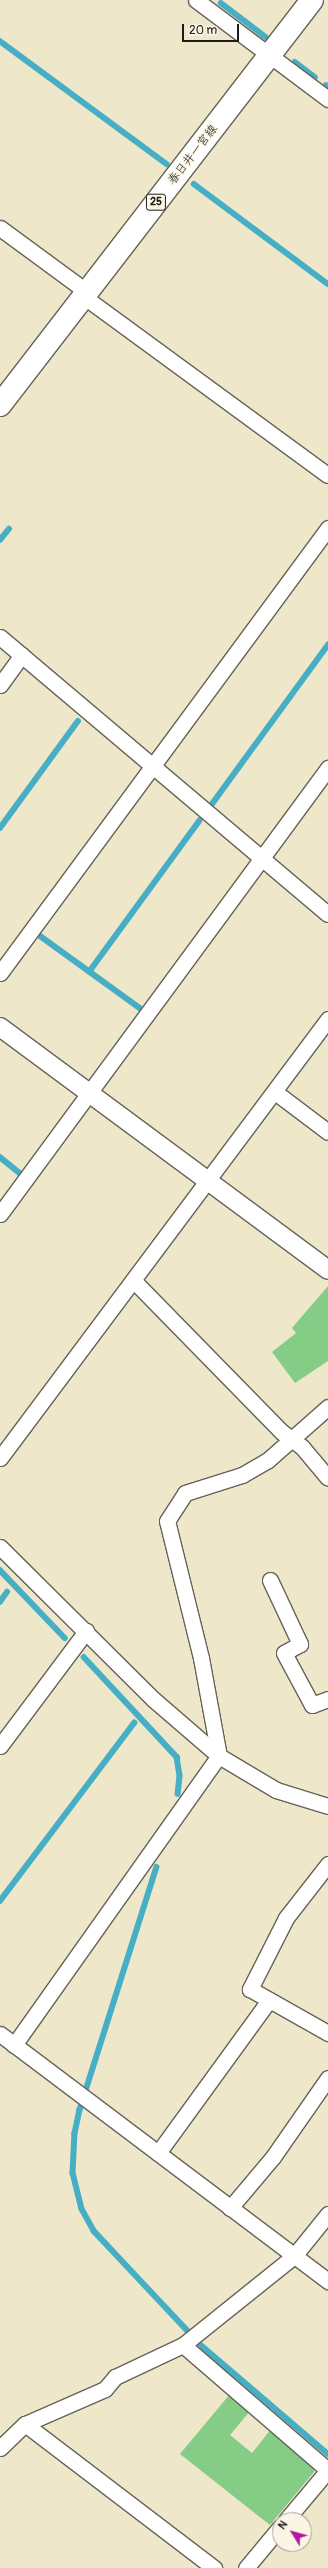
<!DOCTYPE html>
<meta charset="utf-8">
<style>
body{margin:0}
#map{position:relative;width:328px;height:2568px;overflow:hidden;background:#eee7ca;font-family:Pangolin,"Klee One",sans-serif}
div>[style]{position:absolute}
.green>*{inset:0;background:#85cc87}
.stream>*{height:5.5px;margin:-2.75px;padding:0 2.75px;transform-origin:2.75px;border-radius:2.75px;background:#46aec5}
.roads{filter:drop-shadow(1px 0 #666359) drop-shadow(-1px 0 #666359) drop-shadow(0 1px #666359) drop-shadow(0 -1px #666359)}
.minor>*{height:15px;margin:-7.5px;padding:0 7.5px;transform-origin:7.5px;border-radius:7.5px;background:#fff}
.tertiary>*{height:18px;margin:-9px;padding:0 9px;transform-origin:9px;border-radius:9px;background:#fff}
.primary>*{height:22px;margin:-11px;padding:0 11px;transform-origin:11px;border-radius:11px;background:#fff}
span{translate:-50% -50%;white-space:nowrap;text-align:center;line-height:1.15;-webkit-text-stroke:3px #fcf5e5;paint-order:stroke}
.shield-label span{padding:1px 3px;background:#fcf5e5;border:1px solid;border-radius:3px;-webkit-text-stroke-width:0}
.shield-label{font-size:11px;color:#1c1c1c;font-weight:700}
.street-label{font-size:12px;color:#1c1c1c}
.north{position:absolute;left:272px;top:2512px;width:40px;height:40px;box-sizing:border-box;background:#fcf5e5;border:1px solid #a29e95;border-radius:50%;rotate:307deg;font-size:11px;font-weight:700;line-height:16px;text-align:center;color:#1c1c1c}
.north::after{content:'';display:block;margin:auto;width:14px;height:18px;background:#b5179e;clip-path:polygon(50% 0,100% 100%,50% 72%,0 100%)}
.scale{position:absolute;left:182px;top:24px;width:57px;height:18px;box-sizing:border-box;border:2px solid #1c1c1c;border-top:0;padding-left:5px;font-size:12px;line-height:14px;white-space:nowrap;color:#1c1c1c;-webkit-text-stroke:3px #fcf5e5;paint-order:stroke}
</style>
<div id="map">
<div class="green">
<div style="clip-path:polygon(328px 1286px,328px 1361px,295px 1383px,272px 1352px,296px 1333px,292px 1328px)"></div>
<div style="clip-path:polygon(230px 2394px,250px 2411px,230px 2435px,252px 2453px,272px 2428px,314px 2463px,314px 2472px,270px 2525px,180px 2454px)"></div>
</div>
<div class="stream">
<div style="left:221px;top:3px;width:56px;rotate:37.1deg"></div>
<div style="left:0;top:41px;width:207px;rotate:36.4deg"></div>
<div style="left:295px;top:62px;width:25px;rotate:37deg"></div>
<div style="left:326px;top:85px;width:2px;rotate:27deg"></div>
<div style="left:194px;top:184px;width:167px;rotate:36.7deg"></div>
<div style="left:0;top:540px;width:14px;rotate:-51deg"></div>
<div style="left:212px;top:804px;width:197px;rotate:-53.9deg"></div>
<div style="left:0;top:828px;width:132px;rotate:-53.9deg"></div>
<div style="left:39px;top:935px;width:125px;rotate:35.9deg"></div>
<div style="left:89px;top:972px;width:187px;rotate:-53.9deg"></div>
<div style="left:0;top:1157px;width:26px;rotate:39deg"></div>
<div style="left:0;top:1570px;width:94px;rotate:46.3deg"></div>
<div style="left:0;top:1602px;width:12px;rotate:-55deg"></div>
<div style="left:84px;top:1657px;width:137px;rotate:47.1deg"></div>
<div style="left:177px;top:1757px;width:19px;rotate:81deg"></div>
<div style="left:180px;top:1776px;width:18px;rotate:96deg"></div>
<div style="left:157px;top:1867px;width:255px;rotate:107.6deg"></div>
<div style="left:80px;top:2110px;width:24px;rotate:102deg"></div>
<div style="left:75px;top:2133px;width:40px;rotate:92.9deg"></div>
<div style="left:73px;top:2173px;width:37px;rotate:76deg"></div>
<div style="left:82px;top:2209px;width:25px;rotate:61deg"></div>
<div style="left:94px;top:2231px;width:136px;rotate:46.8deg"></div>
<div style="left:0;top:1901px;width:223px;rotate:-53deg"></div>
<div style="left:201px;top:2345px;width:167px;rotate:40.6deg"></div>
</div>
<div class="roads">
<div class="minor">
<div style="left:196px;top:0;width:165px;rotate:36.9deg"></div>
<div style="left:0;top:228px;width:108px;rotate:36.3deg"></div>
<div style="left:83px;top:296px;width:303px;rotate:36.2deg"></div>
<div style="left:0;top:637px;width:429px;rotate:40.2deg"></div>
<div style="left:0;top:685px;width:37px;rotate:-54deg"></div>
<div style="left:0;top:973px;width:553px;rotate:-53.61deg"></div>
<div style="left:275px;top:1092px;width:66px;rotate:37deg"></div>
<div style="left:0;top:1214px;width:554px;rotate:-53.67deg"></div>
<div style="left:133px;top:1280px;width:213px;rotate:45.6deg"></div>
<div style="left:282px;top:1432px;width:25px;rotate:37deg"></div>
<div style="left:302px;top:1447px;width:40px;rotate:50deg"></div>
<div style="left:0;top:1458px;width:548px;rotate:-53.23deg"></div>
<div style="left:0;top:1547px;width:216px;rotate:44.8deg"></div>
<div style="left:153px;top:1699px;width:87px;rotate:40.8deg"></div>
<div style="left:219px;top:1756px;width:66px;rotate:30.8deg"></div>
<div style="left:276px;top:1790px;width:54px;rotate:17.1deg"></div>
<div style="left:270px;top:1580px;width:71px;rotate:64.9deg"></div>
<div style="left:300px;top:1644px;width:18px;rotate:151deg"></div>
<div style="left:284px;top:1653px;width:59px;rotate:61.7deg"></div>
<div style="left:312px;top:1705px;width:17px;rotate:-21deg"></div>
<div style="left:0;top:1746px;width:144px;rotate:-53.2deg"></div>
<div style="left:328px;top:1864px;width:68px;rotate:127.9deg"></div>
<div style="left:286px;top:1918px;width:80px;rotate:116.9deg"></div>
<div style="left:250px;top:1989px;width:90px;rotate:29.4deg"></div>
<div style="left:0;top:2034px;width:411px;rotate:37deg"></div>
<div style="left:14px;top:2045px;width:354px;rotate:-54.7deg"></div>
<div style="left:219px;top:1756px;width:100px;rotate:-100.4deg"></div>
<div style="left:201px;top:1658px;width:141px;rotate:-103.9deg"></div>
<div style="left:167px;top:1521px;width:33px;rotate:-57deg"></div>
<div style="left:185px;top:1493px;width:60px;rotate:-17.5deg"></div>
<div style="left:242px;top:1475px;width:30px;rotate:-30deg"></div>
<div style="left:268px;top:1460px;width:80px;rotate:-41.5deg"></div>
<div style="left:158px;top:2153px;width:189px;rotate:-54deg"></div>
<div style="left:230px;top:2208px;width:67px;rotate:-49.9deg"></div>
<div style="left:273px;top:2157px;width:96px;rotate:-55.2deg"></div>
<div style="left:183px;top:2345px;width:191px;rotate:40.8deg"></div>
<div style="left:25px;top:2424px;width:238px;rotate:37.3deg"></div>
<div style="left:0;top:2448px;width:35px;rotate:-44deg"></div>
<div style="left:25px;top:2424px;width:87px;rotate:-23.6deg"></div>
<div style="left:105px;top:2389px;width:16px;rotate:-50deg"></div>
<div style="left:115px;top:2377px;width:75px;rotate:-25.2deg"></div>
<div style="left:183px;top:2345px;width:142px;rotate:-38.7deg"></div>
<div style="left:294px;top:2256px;width:54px;rotate:-51deg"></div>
<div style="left:286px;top:2520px;width:65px;rotate:-50deg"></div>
<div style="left:246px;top:2568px;width:53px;rotate:-50.3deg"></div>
</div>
<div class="tertiary">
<div style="left:0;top:1027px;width:408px;rotate:36.5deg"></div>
</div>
<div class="primary">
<div style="left:0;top:405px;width:511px;rotate:-52.39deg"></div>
</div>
</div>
<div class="shield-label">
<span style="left:156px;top:202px">25</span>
</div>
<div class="street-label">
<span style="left:193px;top:155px;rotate:-52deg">春日井一宮線</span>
</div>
<div class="north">N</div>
<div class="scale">20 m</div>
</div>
